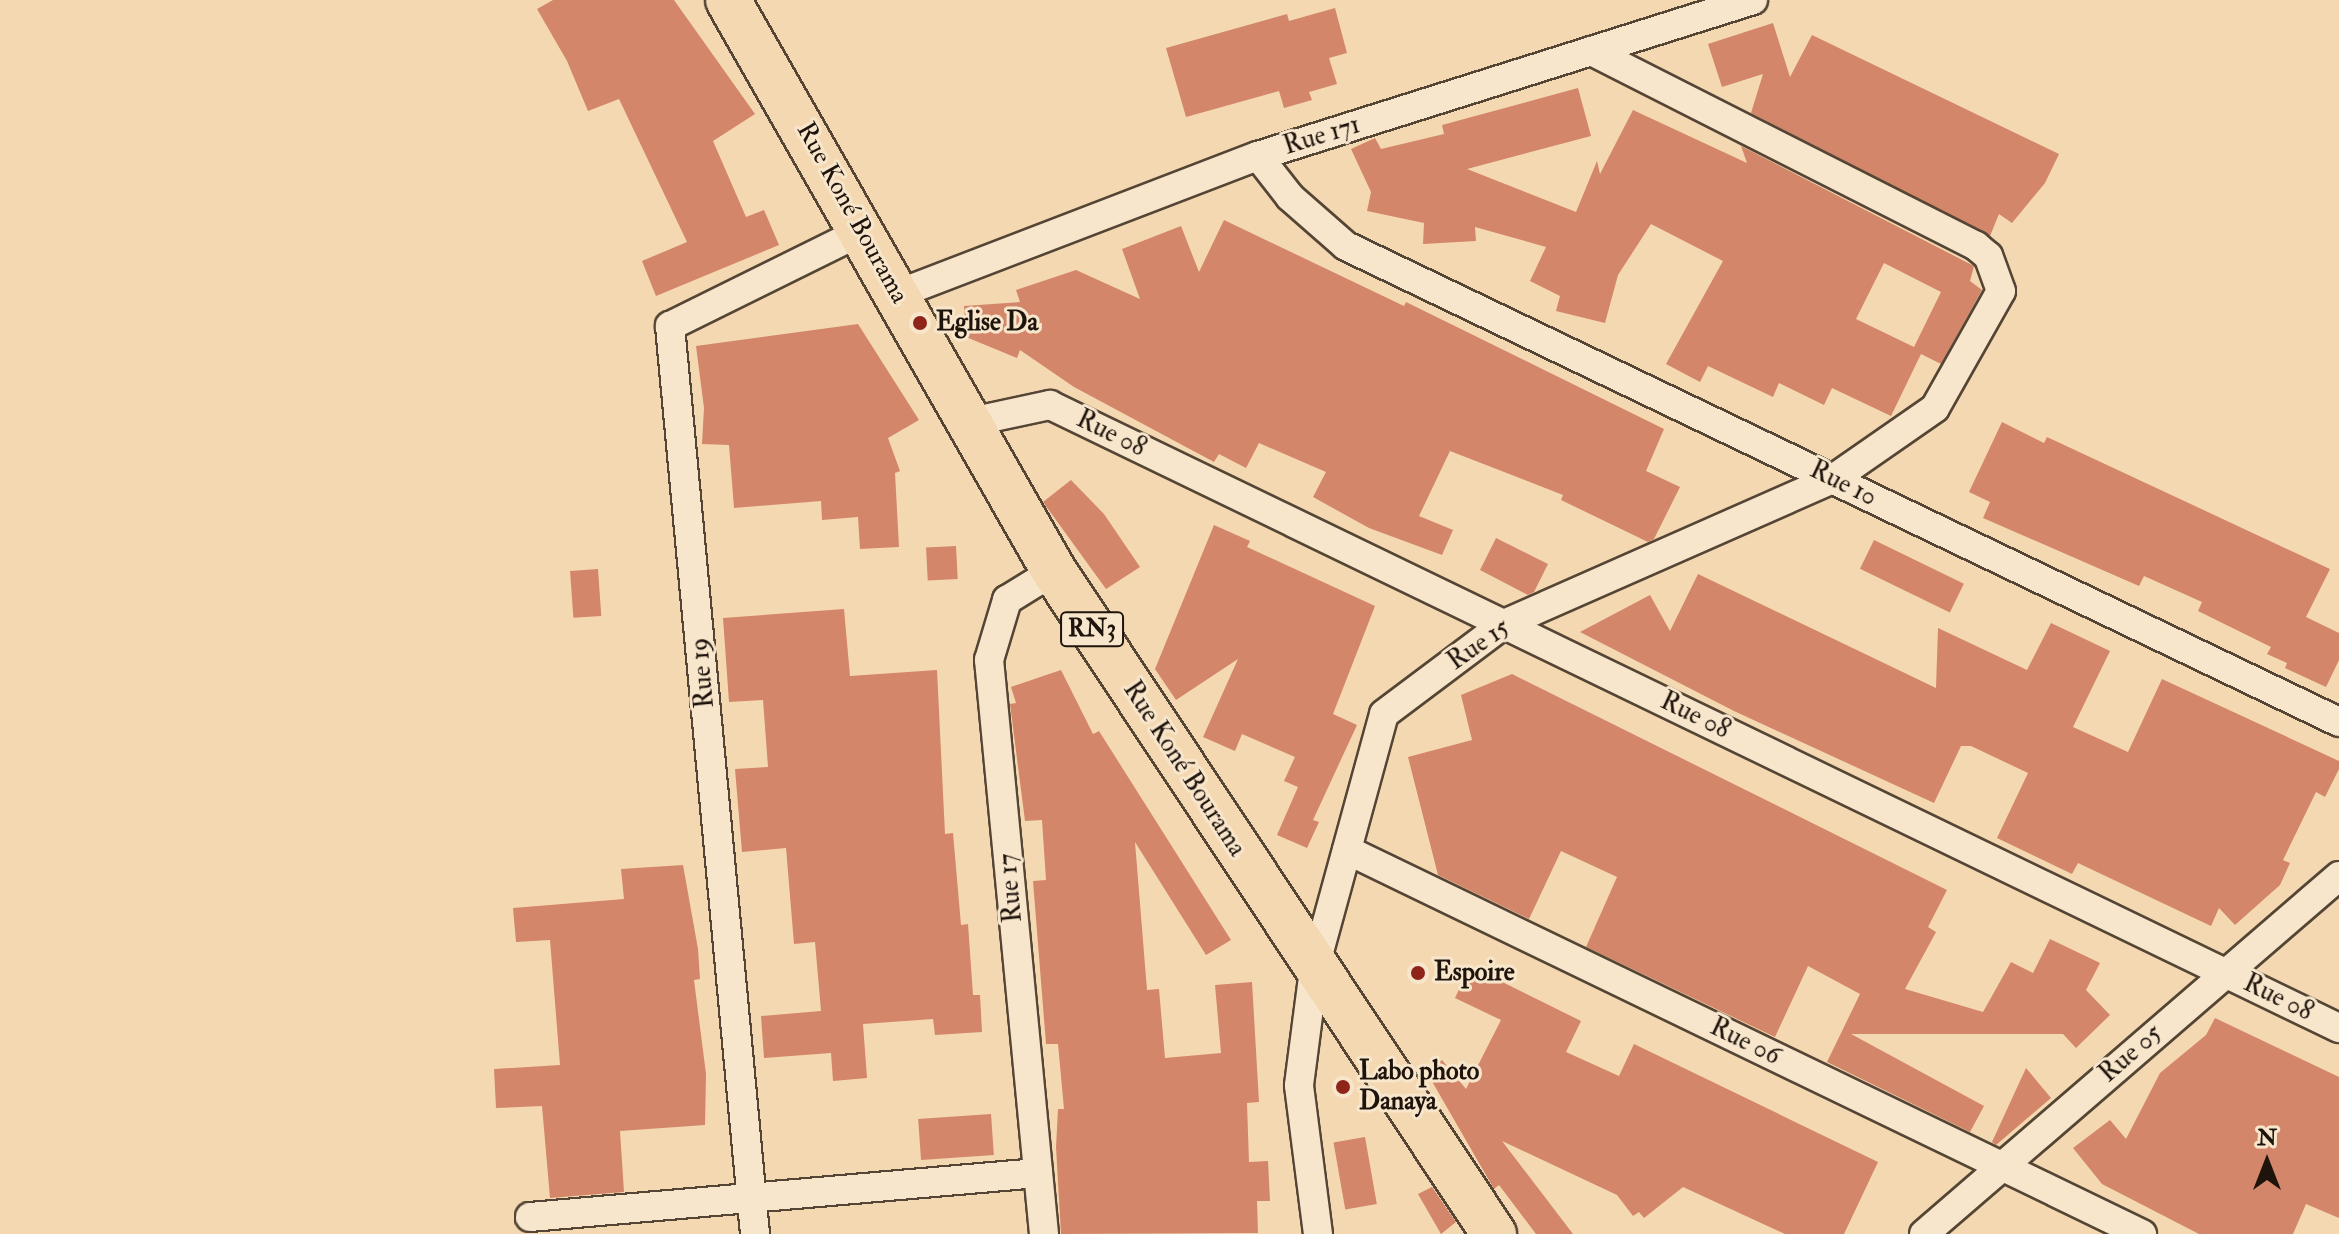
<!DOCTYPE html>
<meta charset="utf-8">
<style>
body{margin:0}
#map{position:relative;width:2339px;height:1234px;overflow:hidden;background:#f4d8b1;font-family:"IM FELL Double Pica",serif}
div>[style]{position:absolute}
.building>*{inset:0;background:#d38669;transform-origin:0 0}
.roads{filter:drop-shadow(2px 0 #544535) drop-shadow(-2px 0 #544535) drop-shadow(0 2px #544535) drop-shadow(0 -2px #544535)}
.minor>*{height:28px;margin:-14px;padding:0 14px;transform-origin:14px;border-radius:14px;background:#f8e6cc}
.trunk>*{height:44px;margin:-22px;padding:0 22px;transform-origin:22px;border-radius:22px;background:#f4d8b1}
.dots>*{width:22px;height:22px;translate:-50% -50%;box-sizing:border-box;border:4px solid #f8e6cc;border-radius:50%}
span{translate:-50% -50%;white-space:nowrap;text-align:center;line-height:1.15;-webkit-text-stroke:6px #f8e6cc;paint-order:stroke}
.shield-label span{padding:2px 6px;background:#f8e6cc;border:2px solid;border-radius:6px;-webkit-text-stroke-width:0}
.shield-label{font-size:24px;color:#1e140c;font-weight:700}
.street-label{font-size:26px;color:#1e140c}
.poi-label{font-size:26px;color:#1e140c;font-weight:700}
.left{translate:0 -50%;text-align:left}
.north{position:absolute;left:2227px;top:1122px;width:80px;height:80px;-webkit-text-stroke:6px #f8e6cc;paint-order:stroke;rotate:0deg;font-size:22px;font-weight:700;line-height:32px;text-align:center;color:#1e140c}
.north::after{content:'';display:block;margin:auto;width:28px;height:36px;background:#1e140c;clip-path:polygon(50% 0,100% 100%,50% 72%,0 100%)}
</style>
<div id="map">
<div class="building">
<div style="clip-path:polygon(553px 0,674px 0,755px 114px,713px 141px,746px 217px,764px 210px,779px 245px,656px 296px,642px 261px,687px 242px,619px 99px,588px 111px,567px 61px,537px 9px)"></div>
<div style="clip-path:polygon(1335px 8px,1347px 53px,1329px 58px,1337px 84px,1309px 92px,1312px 100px,1284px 108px,1279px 91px,1186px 117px,1166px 48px,1287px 14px,1289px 21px)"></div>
<div style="clip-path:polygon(1773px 23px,1790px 77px,1812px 35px,2059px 154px,2045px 183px,2012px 223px,1999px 214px,1990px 236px,1751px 113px,1763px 74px,1722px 87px,1708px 44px)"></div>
<div style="clip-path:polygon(evenodd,1578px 88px,1591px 136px,1467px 169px,1576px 212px,1597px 161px,1600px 174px,1633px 110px,1747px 163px,1741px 146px,1974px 266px,1970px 281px,1982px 290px,1941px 364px,1921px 354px,1891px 416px,1832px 388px,1824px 405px,1779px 383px,1773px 397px,1708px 366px,1700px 382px,1666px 364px,1723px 261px,1651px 224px,1618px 275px,1605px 323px,1556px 311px,1560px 296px,1530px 281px,1546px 247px,1475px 227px,1476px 241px,1423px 244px,1424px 223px,1367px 211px,1371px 192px,1351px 149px,1375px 138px,1381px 149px,1444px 134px,1442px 125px,1578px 88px,1884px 263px,1941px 292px,1914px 347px,1856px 319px,1884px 263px)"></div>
<div style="clip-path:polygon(1224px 220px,1404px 306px,1406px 302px,1664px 429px,1646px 471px,1680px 487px,1654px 539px,1648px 542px,1561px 500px,1563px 495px,1450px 451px,1419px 516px,1453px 530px,1442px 555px,1369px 528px,1313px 497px,1326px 472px,1259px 443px,1246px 468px,1219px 454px,1214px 462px,1074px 387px,1020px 350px,1017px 358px,966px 337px,964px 306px,1020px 302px,1016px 290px,1076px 270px,1140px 299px,1122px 249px,1181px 226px,1199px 272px)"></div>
<div style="clip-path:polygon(858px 324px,919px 420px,888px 438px,900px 471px,895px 473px,899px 547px,860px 549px,858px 517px,822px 520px,821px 501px,734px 508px,729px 445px,702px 444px,704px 408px,696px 346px)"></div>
<div style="clip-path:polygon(2002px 422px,2044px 443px,2047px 437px,2330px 569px,2306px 617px,2339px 633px,2339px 660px,2326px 687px,2285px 668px,2287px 663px,2267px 654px,2271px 647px,2198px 611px,2202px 602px,2144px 576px,2139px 586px,1983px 518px,1990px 502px,1969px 492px)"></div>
<div style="clip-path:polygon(1071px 480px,1104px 514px,1140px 567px,1106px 589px,1043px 502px)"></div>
<div style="clip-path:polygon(1214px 525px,1250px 541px,1247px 547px,1375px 606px,1333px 714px,1357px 725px,1313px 820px,1319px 822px,1307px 848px,1277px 835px,1298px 787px,1284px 781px,1295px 757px,1242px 734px,1235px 751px,1203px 737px,1238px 659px,1176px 700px,1155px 669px)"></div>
<div style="clip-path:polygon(1496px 538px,1548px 564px,1534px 592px,1528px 595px,1480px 570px)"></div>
<div style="left:1874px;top:540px;width:100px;height:32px;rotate:26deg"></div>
<div style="left:956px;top:546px;width:33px;height:30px;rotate:87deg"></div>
<div style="left:598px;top:569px;width:47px;height:28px;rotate:86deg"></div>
<div style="clip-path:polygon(1698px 574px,1936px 688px,1938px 628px,2027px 670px,2051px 623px,2110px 651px,2073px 727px,2128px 752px,2162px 679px,2339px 761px,2339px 769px,2325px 797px,2316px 792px,2283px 860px,2290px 863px,2280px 885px,2235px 925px,2219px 908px,2211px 926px,2078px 863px,2072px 874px,1997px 838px,2028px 773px,1971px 746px,1961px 746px,1934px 803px,1734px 711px,1580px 632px,1650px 595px,1670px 631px)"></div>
<div style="clip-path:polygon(844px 609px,850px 676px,937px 670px,945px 834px,953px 833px,961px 925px,968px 924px,973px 995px,980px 995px,982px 1032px,935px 1035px,933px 1019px,863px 1024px,867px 1078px,833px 1081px,831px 1053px,764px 1058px,761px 1016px,821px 1011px,815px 942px,794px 944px,786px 848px,742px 852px,735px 769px,768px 767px,763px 700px,729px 702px,723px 618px)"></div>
<div style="clip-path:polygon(1061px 670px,1093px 734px,1099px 731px,1231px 940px,1206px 955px,1135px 842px,1147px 990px,1159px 989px,1165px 1058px,1221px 1053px,1215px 985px,1252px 982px,1259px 1102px,1247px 1103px,1249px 1162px,1268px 1161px,1270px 1201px,1257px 1201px,1258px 1233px,1061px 1234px,1056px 1147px,1058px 1109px,1064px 1109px,1058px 1044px,1046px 1044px,1033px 881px,1046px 880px,1042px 820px,1025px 821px,1010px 704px,1016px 703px,1011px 687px)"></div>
<div style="clip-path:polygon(1512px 674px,1947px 890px,1928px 927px,1936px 932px,1905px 989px,1983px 1012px,2011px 962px,2033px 973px,2050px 939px,2100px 963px,2086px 990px,2110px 1015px,2076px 1048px,2063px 1034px,1851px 1034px,1984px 1106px,1970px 1132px,1827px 1062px,1860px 994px,1808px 966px,1775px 1037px,1586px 947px,1617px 877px,1561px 851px,1529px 919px,1438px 875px,1408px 757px,1472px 740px,1461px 695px)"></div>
<div style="clip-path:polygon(683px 865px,698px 949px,700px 979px,694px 980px,706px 1074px,705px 1125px,620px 1131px,624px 1192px,550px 1198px,542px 1106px,496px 1108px,494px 1069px,560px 1065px,550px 940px,516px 942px,513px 908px,624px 899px,621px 869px)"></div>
<div style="clip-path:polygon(1470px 966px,1581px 1021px,1566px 1052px,1619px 1076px,1634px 1044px,1878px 1162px,1844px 1234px,1785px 1234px,1683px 1187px,1644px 1218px,1639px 1212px,1633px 1216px,1617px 1195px,1502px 1141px,1573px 1234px,1536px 1234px,1499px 1185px,1494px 1189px,1426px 1071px,1442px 1060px,1466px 1089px,1501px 1020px,1455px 998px)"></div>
<div style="clip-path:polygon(2215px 1018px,2339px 1077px,2339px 1218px,2306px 1204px,2293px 1234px,2199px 1234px,2102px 1184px,2073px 1148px,2110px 1120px,2126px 1139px,2160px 1073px,2206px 1035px)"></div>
<div style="clip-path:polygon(2026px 1068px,2051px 1098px,1996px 1145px,1992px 1142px)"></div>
<div style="left:991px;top:1114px;width:41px;height:73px;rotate:86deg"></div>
<div style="left:1365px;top:1137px;width:68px;height:32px;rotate:80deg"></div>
<div style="clip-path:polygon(1432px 1187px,1456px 1222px,1441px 1234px,1418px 1194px)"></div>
</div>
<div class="roads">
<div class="minor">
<div style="left:1258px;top:156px;width:52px;rotate:52deg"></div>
<div style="left:1290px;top:197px;width:74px;rotate:41.2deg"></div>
<div style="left:1346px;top:246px;width:1101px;rotate:25.61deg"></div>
<div style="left:898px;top:294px;width:386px;rotate:-21deg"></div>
<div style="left:1258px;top:156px;width:519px;rotate:-17.49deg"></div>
<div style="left:966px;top:423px;width:86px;rotate:-12.1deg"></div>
<div style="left:1050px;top:405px;width:1432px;rotate:25.8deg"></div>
<div style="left:1347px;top:850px;width:883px;rotate:25.78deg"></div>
<div style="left:530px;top:1217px;width:510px;rotate:-4.95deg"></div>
<div style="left:755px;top:1234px;width:912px;rotate:-95.35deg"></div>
<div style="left:670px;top:326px;width:214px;rotate:-26.3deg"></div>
<div style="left:1044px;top:1234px;width:577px;rotate:-95.47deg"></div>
<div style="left:989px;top:660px;width:63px;rotate:-73.3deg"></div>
<div style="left:1007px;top:600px;width:55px;rotate:-31.7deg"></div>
<div style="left:1318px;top:1234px;width:150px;rotate:-97.3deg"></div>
<div style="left:1299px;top:1085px;width:116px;rotate:-82.6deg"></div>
<div style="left:1314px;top:970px;width:265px;rotate:-74.7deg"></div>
<div style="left:1384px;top:714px;width:150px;rotate:-36.9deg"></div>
<div style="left:1504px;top:624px;width:360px;rotate:-23.8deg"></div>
<div style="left:1833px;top:479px;width:124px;rotate:-34.8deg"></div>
<div style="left:1935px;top:408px;width:134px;rotate:-60.6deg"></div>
<div style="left:2001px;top:291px;width:37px;rotate:-110deg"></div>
<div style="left:1988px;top:256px;width:16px;rotate:-140deg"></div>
<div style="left:1976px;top:246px;width:431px;rotate:-153.1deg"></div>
<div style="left:1924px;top:1234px;width:548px;rotate:-40.78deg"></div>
</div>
<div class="trunk">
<div style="left:728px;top:0;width:658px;rotate:60.28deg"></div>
<div style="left:1054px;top:571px;width:796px;rotate:56.43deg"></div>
</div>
</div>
<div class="dots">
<div style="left:920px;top:323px;background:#8f2418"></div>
<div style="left:1418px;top:973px;background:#8f2418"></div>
<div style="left:1343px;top:1087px;background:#8f2418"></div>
</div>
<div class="shield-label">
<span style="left:1092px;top:629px">RN3</span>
</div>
<div class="street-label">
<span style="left:1322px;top:136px;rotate:-17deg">Rue 171</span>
<span style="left:852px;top:213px;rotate:61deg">Rue Koné Bourama</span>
<span style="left:1111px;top:434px;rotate:26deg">Rue 08</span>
<span style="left:1843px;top:484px;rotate:26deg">Rue 10</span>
<span style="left:1479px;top:645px;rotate:-35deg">Rue 15</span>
<span style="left:703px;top:673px;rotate:-95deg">Rue 19</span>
<span style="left:1695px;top:716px;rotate:26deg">Rue 08</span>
<span style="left:1184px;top:769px;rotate:57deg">Rue Koné Bourama</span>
<span style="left:1011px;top:888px;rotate:-95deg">Rue 17</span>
<span style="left:2278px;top:998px;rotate:26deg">Rue 08</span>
<span style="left:1745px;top:1042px;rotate:26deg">Rue 06</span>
<span style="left:2131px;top:1054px;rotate:-41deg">Rue 05</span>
</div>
<div class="poi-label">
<span class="left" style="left:936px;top:323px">Eglise Da</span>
<span class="left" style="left:1434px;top:973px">Espoire</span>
<span class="left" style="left:1359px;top:1087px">Labo photo<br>Danaya</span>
</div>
<div class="north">N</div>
</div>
